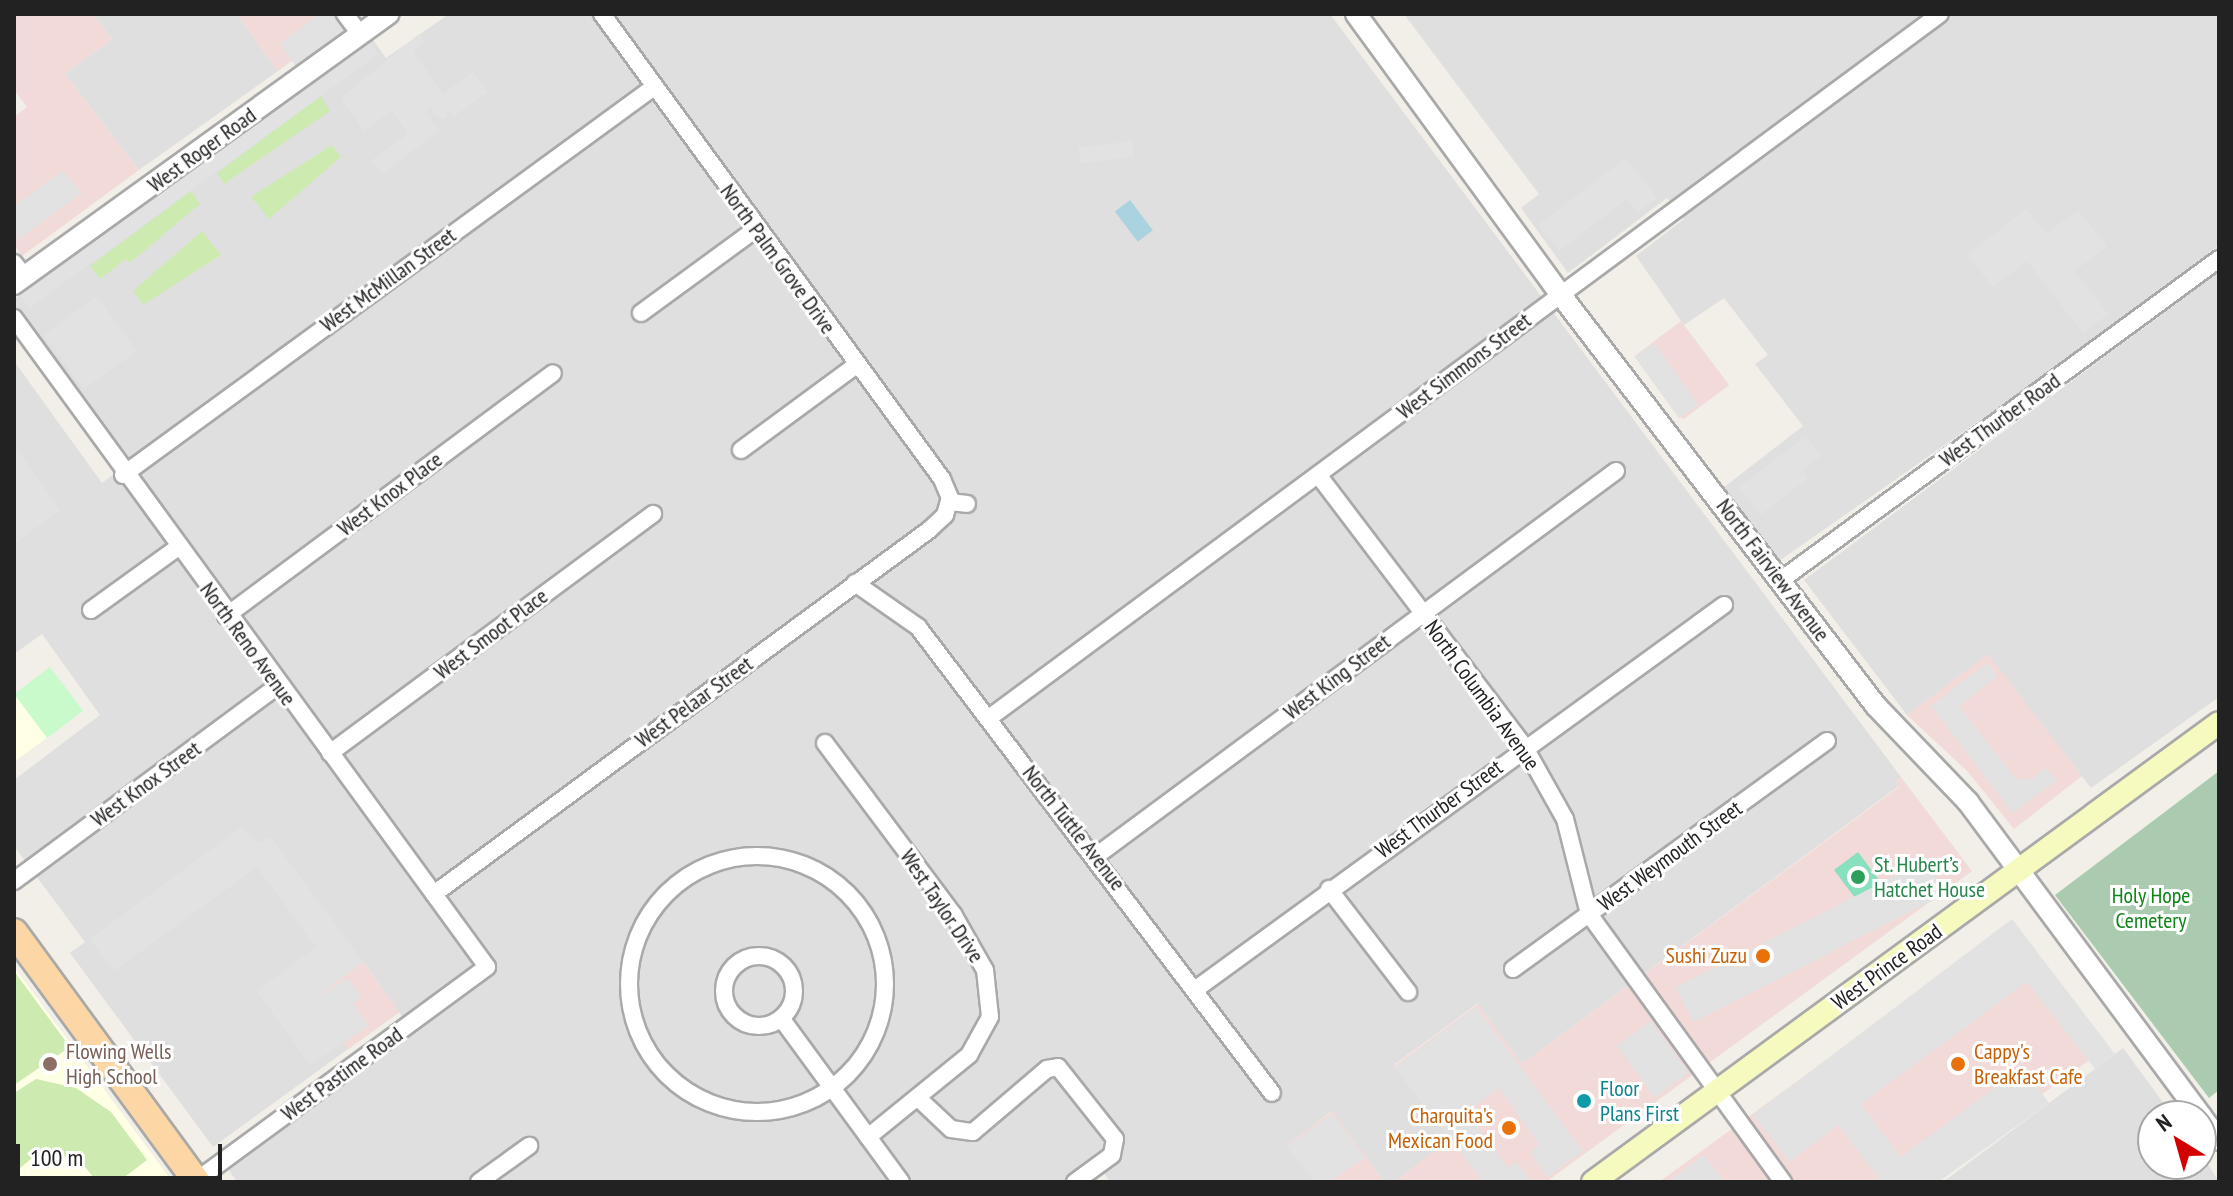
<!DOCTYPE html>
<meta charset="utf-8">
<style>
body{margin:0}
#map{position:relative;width:2233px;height:1196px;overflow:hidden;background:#f2efe9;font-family:"PT Sans Narrow",sans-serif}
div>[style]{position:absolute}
.residential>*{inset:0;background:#e0dfdf}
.commercial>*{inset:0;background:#f2dad9;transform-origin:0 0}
.education>*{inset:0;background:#ffffe5}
.grass>*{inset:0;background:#cdebb0}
.cemetery>*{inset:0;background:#aacbaf}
.park>*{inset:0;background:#c8facc;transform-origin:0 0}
.pitch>*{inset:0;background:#88e0be;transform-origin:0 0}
.parking>*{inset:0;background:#e2e2e2;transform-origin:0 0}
.water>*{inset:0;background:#aad3df;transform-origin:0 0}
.roads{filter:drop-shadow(2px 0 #a9a9a9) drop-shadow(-2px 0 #a9a9a9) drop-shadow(0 2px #a9a9a9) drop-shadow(0 -2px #a9a9a9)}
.minor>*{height:16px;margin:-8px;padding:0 8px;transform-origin:8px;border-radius:8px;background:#fff}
.minor>.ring{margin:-8px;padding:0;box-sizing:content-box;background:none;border:16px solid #fff;border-radius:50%}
.tertiary>*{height:20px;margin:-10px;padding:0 10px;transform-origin:10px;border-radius:10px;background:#fff}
.secondary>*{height:22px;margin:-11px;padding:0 11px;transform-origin:11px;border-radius:11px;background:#f7fabf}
.primary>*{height:26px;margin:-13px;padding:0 13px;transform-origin:13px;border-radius:13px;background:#fcd6a4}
.dots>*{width:22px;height:22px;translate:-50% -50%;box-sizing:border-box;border:4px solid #fff;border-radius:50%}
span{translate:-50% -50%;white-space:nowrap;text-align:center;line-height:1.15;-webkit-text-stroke:6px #fff;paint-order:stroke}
.street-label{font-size:22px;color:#222}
.leisure-label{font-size:22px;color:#27864d}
.left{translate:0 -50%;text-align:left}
.park-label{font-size:22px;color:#0c8416}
.food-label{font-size:22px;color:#c56008}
.right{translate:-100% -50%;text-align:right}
.education-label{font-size:22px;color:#785e54}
.culture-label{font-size:22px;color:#0d838f}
.frame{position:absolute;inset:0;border:16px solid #222;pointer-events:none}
.north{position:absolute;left:2137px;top:1100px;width:80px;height:80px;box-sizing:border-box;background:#fff;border:2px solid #a7a7a7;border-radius:50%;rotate:323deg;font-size:22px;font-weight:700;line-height:32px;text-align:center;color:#222}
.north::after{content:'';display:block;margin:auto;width:28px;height:36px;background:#d40000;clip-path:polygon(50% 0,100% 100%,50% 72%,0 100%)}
.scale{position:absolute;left:16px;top:1144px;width:206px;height:36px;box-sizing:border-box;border:4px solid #222;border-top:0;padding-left:10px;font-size:24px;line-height:28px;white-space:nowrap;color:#222;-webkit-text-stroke:6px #fff;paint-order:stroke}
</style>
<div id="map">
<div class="residential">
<div style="clip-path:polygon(93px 14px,237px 14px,278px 71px,139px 170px,65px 74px,112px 39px)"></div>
<div style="clip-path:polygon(449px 14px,1330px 14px,1901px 777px,1896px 781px,1899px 786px,1522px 1064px,1477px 1004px,1394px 1065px,1450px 1139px,1395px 1182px,1384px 1182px,1332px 1111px,1287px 1145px,1315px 1182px,1110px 1182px,1104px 1173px,1092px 1182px,237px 1182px,228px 1169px,413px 1032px,364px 963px,313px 1000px,348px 1049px,213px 1147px,70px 953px,85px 942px,14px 846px,14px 780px,100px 715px,42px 634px,14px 654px,14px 361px,102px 483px,130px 462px,14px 306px,14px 299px,371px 37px,386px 58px)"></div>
<div style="clip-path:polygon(1404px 14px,2219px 14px,2219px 245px,2052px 370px,1779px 561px,1723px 488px,1803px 426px,1755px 364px,1768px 355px,1724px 298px,1684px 325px,1636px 256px,1684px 219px,1667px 198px,1568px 273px,1521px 208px,1539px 194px)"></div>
<div style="clip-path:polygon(2219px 272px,2219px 697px,2091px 788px,1988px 655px,1907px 715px,1804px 580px)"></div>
<div style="clip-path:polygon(2123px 1048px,2173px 1116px,2153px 1116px,2153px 1164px,2201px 1164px,2201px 1153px,2219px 1182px,1943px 1182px)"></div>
</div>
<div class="commercial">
<div style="clip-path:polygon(14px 14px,93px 14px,112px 39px,65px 74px,139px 170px,22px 256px,14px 245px,14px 117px,27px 107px,14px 90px)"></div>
<div style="clip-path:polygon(237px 14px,356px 14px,278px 71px)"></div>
<div style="left:1681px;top:321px;width:80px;height:58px;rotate:53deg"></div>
<div style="clip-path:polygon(1988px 654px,2082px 776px,2014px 829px,1967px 771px,1907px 715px)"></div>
<div style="clip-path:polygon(1901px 777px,1972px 871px,1546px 1182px,1395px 1182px,1450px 1139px,1394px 1066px,1478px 1004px,1522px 1064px,1899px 787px,1896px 781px)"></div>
<div style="clip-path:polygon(2002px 932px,2106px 1048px,1921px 1182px,1659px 1182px)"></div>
<div style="left:363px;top:962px;width:62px;height:64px;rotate:54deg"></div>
<div style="clip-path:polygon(1333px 1111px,1384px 1182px,1315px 1182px,1286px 1145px)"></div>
</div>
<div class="education">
<div style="clip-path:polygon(14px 694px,83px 711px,14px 762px)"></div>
<div style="clip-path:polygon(14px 967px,157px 1161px,173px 1182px,14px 1182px)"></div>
</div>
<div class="grass">
<div style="clip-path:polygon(321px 96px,330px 111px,224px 184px,217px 173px)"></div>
<div style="clip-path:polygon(332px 145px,341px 157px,269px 219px,251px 197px)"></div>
<div style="clip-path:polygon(191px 191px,200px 204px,130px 263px,126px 259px,100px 279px,90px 266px)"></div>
<div style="clip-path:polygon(202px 231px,221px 255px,143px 305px,133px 291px)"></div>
<div style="clip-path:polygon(14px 971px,70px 1047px,14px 1085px)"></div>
<div style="clip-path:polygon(36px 1079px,76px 1088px,111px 1112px,147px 1160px,118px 1182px,97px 1182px,82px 1163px,55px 1153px,32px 1158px,14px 1173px,14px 1093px)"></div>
</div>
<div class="cemetery">
<div style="clip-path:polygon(2219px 771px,2219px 1090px,2209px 1098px,2055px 895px)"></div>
</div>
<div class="park">
<div style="left:50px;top:667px;width:55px;height:45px;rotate:53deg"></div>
</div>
<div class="pitch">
<div style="left:1858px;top:852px;width:41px;height:30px;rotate:53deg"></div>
</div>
<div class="parking">
<div style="clip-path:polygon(319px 14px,334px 14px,347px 32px,297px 68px,280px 44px)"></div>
<div style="clip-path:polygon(419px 34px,425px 42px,413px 52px,443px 94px,473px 72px,488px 92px,453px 117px,447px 109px,446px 118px,434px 116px,431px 108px,426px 111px,439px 131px,382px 174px,372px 160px,408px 134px,392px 111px,364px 131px,341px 98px)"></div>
<div style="left:367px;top:39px;width:19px;height:431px;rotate:54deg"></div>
<div style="left:1132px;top:141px;width:16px;height:54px;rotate:83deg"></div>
<div style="clip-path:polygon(1626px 158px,1657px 198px,1638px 212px,1627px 199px,1559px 251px,1538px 225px)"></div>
<div style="clip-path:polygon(63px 171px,82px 193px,17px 241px,14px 206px)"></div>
<div style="clip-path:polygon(2026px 209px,2046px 234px,2078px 210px,2107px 246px,2075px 271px,2108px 314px,2083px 333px,2027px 261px,1993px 287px,1967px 255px)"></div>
<div style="left:97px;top:296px;width:68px;height:66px;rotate:54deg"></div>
<div style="left:1654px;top:343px;width:76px;height:24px;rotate:54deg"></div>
<div style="clip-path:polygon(1806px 436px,1821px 456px,1802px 470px,1808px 478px,1760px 515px,1739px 487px)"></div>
<div style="clip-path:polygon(14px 445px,60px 510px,14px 544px)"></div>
<div style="clip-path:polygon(1987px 663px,1997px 677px,1959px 706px,2016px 779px,2032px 779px,2046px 768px,2057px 780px,2013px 813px,1931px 706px)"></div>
<div style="clip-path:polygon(240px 828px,260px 843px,270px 836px,363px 962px,313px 1000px,348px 978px,362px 997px,353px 1004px,369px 1026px,310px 1065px,257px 991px,316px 947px,257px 867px,114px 971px,90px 939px)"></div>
<div style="left:1928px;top:859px;width:39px;height:283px;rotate:63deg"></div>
<div style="clip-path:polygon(2012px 919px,2115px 1054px,2095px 1069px,2027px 982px,1861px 1104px,1901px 1157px,2023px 1067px,2049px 1103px,1938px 1182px,1882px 1182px,1838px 1125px,1790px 1162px,1753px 1115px)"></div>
<div style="clip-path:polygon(1476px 1007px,1583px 1151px,1548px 1177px,1530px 1153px,1539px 1144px,1499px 1088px,1467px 1112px,1508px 1168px,1517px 1162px,1532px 1182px,1483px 1182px,1395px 1067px)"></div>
<div style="left:1651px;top:1021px;width:64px;height:42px;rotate:54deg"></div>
<div style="clip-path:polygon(1333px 1114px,1365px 1158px,1329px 1182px,1315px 1182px,1287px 1146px)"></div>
<div style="clip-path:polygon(1704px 1155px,1725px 1182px,1674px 1182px,1672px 1179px)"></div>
</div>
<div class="water">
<div style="left:1130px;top:200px;width:38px;height:19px;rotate:53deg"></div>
</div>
<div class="roads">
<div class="minor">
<div style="left:345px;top:14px;width:25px;rotate:53deg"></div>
<div style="left:14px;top:263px;width:16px;rotate:52deg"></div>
<div style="left:641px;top:313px;width:144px;rotate:-36.2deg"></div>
<div style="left:14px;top:318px;width:803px;rotate:53.91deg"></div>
<div style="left:487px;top:967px;width:361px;rotate:143.7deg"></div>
<div style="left:741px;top:450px;width:142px;rotate:-36.4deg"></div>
<div style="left:123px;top:475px;width:658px;rotate:-36.16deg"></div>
<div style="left:1319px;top:476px;width:339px;rotate:52.8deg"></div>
<div style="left:1524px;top:746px;width:84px;rotate:60.7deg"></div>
<div style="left:1565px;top:819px;width:98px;rotate:75.8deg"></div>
<div style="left:1589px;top:914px;width:331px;rotate:54.1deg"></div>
<div style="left:949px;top:502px;width:18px;rotate:6deg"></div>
<div style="left:1781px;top:580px;width:543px;rotate:-36.24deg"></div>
<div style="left:855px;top:583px;width:77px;rotate:34.9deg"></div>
<div style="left:918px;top:627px;width:585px;rotate:52.78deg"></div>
<div style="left:91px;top:610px;width:106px;rotate:-35.8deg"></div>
<div style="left:226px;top:616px;width:407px;rotate:-36.6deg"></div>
<div style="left:989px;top:718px;width:1183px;rotate:-36.51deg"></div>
<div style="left:825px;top:743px;width:214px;rotate:53.2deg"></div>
<div style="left:953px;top:914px;width:64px;rotate:60.3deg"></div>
<div style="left:985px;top:970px;width:47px;rotate:83.9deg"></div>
<div style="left:990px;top:1017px;width:43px;rotate:118.9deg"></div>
<div style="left:969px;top:1055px;width:130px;rotate:140.9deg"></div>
<div style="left:330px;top:753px;width:402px;rotate:-36.5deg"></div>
<div style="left:1096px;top:856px;width:647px;rotate:-36.52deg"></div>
<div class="ring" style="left:629px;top:856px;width:240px;height:240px"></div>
<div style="left:14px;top:881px;width:328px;rotate:-36.5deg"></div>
<div style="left:1329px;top:889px;width:130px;rotate:52.5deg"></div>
<div style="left:434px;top:894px;width:614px;rotate:-36.33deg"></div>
<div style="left:929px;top:530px;width:22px;rotate:-43deg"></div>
<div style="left:945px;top:515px;width:18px;rotate:-74deg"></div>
<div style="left:950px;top:498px;width:21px;rotate:-113deg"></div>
<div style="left:942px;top:479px;width:576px;rotate:-126.17deg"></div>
<div class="ring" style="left:724px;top:956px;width:54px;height:54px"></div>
<div style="left:1513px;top:969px;width:388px;rotate:-36deg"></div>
<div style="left:1196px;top:989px;width:653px;rotate:-36.03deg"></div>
<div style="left:781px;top:1018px;width:203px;rotate:53.8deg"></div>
<div style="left:918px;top:1098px;width:45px;rotate:43.2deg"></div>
<div style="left:951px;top:1129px;width:22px;rotate:8deg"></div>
<div style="left:973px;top:1132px;width:97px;rotate:-40.4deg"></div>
<div style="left:1047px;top:1069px;width:11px;rotate:-10deg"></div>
<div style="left:1058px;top:1067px;width:92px;rotate:51.6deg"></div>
<div style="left:1115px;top:1139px;width:16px;rotate:101deg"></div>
<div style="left:1112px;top:1155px;width:46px;rotate:143.9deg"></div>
<div style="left:479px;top:1182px;width:62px;rotate:-35.8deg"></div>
</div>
<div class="tertiary">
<div style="left:1356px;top:14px;width:346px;rotate:53.9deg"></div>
<div style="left:1560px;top:294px;width:519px;rotate:52.51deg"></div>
<div style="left:1876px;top:706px;width:133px;rotate:46.2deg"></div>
<div style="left:1968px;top:802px;width:391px;rotate:53.4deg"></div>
<div style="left:14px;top:284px;width:462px;rotate:-35.8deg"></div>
<div style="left:2201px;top:1116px;width:30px;rotate:53deg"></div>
</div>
<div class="secondary">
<div style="left:1593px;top:1182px;width:776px;rotate:-36.25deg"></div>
</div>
<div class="primary">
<div style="left:14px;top:932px;width:310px;rotate:53.8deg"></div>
</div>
</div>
<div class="dots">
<div style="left:1858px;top:877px;background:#2e9e5b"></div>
<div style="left:1763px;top:956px;background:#e8710a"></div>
<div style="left:50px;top:1064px;background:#8d6e63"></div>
<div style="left:1958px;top:1064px;background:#e8710a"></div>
<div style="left:1584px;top:1101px;background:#0f9aa8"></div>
<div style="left:1509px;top:1128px;background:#e8710a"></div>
</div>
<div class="street-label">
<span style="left:202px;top:150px;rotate:-36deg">West Roger Road</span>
<span style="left:778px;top:259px;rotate:54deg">North Palm Grove Drive</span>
<span style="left:388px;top:280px;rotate:-36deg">West McMillan Street</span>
<span style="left:1464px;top:366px;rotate:-37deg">West Simmons Street</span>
<span style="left:2000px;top:420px;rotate:-36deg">West Thurber Road</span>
<span style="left:390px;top:494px;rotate:-37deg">West Knox Place</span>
<span style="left:1773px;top:570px;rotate:53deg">North Fairview Avenue</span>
<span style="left:491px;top:634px;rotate:-37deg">West Smoot Place</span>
<span style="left:248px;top:644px;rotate:54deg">North Reno Avenue</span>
<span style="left:1337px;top:677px;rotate:-37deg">West King Street</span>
<span style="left:1482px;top:695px;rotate:54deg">North Columbia Avenue</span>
<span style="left:694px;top:702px;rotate:-36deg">West Pelaar Street</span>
<span style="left:146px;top:784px;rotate:-36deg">West Knox Street</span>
<span style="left:1439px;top:809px;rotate:-36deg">West Thurber Street</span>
<span style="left:1074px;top:828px;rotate:52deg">North Tuttle Avenue</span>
<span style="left:1670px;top:856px;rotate:-36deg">West Weymouth Street</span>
<span style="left:942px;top:906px;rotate:56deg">West Taylor Drive</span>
<span style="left:1887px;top:967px;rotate:-36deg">West Prince Road</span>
<span style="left:342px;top:1074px;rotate:-36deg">West Pastime Road</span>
</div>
<div class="leisure-label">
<span class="left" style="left:1874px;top:877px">St. Hubert’s<br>Hatchet House</span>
</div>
<div class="park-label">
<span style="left:2151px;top:908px">Holy Hope<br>Cemetery</span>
</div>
<div class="food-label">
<span class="right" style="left:1747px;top:956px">Sushi Zuzu</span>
<span class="left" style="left:1974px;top:1064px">Cappy's<br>Breakfast Cafe</span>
<span class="right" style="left:1493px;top:1128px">Charquita's<br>Mexican Food</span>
</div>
<div class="education-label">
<span class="left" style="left:66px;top:1064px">Flowing Wells<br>High School</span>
</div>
<div class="culture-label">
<span class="left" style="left:1600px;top:1101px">Floor<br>Plans First</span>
</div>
<div class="frame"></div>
<div class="north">N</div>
<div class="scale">100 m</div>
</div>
